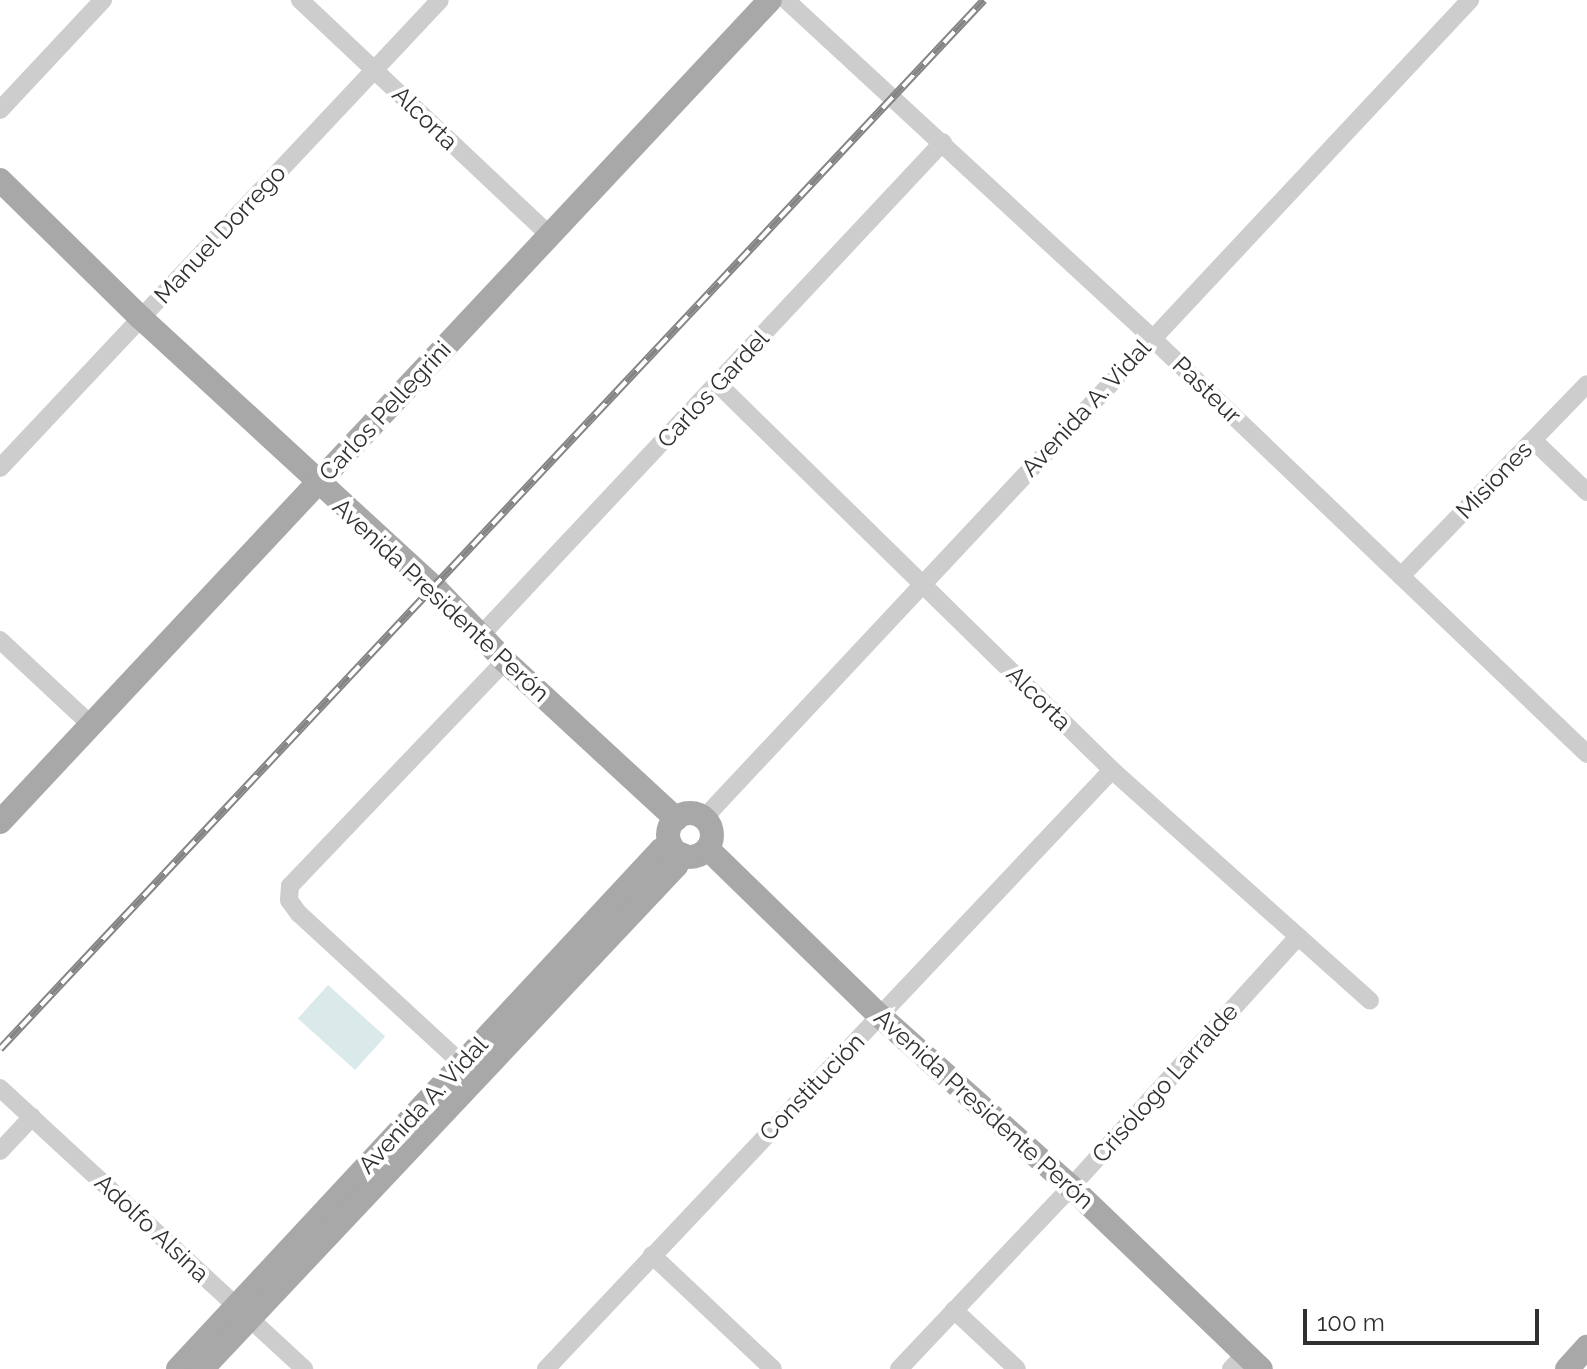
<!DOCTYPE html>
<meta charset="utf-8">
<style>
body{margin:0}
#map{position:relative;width:1587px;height:1369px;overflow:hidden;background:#fff;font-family:Raleway,sans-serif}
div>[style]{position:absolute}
.green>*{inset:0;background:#dae9ea;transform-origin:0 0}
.minor>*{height:18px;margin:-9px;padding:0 9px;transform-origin:9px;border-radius:9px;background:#cdcdcd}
.major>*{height:24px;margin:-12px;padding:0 12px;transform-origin:12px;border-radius:12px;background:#a8a8a8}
.major>.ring{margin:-12px;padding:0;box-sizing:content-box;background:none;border:24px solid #a8a8a8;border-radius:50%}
.rail>*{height:8px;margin-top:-4px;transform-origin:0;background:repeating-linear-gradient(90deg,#fff 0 15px,#858585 0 30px);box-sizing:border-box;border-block:2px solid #858585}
span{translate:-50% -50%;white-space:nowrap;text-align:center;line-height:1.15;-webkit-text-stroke:8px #fff;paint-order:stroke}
.street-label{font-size:24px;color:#303030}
.scale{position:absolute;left:1303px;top:1309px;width:236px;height:36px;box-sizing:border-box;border:4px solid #303030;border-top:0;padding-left:10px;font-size:24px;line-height:28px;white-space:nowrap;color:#303030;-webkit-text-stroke:6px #fff;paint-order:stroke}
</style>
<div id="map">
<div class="green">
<div style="left:328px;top:985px;width:77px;height:45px;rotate:42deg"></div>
</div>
<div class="minor">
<div style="left:300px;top:0;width:344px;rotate:43.3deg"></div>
<div style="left:786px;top:0;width:498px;rotate:42.7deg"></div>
<div style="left:1152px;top:338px;width:602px;rotate:43.72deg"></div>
<div style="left:0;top:110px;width:151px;rotate:-46.9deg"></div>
<div style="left:718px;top:384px;width:552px;rotate:44.41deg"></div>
<div style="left:1112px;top:770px;width:346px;rotate:41.8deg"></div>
<div style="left:1533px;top:440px;width:75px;rotate:43.9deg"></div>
<div style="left:0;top:468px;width:642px;rotate:-46.77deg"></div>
<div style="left:1401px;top:576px;width:267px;rotate:-45.9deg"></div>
<div style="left:482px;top:634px;width:674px;rotate:-46.86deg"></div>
<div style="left:0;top:640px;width:123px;rotate:43deg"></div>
<div style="left:704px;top:818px;width:1121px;rotate:-46.88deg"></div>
<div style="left:470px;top:1071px;width:232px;rotate:-137.4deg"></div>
<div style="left:299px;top:914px;width:17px;rotate:-126deg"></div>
<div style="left:289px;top:900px;width:14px;rotate:-86deg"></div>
<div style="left:290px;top:886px;width:311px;rotate:-46.3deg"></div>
<div style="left:0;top:1088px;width:414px;rotate:42.7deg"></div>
<div style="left:0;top:1151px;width:47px;rotate:-46.7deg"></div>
<div style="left:652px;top:1255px;width:166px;rotate:43.3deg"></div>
<div style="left:954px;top:1310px;width:86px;rotate:43.1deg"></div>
<div style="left:546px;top:1369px;width:824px;rotate:-46.62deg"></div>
<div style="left:899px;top:1369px;width:250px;rotate:-46.6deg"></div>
<div style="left:1071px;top:1187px;width:338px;rotate:-47.8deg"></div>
<div style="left:1231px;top:1369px;width:21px;rotate:-47deg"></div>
</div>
<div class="major">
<div style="left:0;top:180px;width:197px;rotate:44.4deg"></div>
<div style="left:141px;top:318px;width:401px;rotate:42.6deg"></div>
<div style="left:436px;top:589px;width:100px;rotate:46.2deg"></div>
<div style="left:505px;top:661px;width:233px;rotate:42.7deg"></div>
<div class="ring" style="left:668px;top:813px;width:20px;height:20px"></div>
<div style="left:0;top:822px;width:1126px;rotate:-46.87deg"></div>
<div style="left:708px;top:849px;width:240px;rotate:44.2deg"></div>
<div style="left:880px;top:1016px;width:256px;rotate:41.8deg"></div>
<div style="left:1071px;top:1187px;width:263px;rotate:43.8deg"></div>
<div style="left:178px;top:1369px;width:709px;rotate:-47.06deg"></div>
<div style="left:661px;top:850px;width:11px;rotate:-27deg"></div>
<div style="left:202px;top:1369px;width:691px;rotate:-46.7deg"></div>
<div style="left:676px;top:866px;width:13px;rotate:-61deg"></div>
<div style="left:1567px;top:1369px;width:30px;rotate:-48deg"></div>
</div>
<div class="rail">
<div style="left:0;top:1049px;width:1438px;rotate:-46.83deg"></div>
</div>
<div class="street-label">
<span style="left:425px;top:118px;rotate:44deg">Alcorta</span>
<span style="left:220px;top:234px;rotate:-47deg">Manuel Dorrego</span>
<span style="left:713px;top:389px;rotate:-47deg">Carlos Gardel</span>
<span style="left:1207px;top:390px;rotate:44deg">Pasteur</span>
<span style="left:1086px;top:408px;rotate:-47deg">Avenida A. Vidal</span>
<span style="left:385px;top:411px;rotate:-47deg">Carlos Pellegrini</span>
<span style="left:1494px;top:480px;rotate:-46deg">Misiones</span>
<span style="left:441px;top:600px;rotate:43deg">Avenida Presidente Perón</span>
<span style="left:1039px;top:698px;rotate:45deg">Alcorta</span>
<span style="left:1165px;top:1083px;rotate:-48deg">Crisólogo Larralde</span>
<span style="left:812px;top:1087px;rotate:-46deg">Constitución</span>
<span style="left:423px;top:1105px;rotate:-47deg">Avenida A. Vidal</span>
<span style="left:984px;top:1109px;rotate:42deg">Avenida Presidente Perón</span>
<span style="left:152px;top:1228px;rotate:43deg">Adolfo Alsina</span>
</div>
<div class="scale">100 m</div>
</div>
